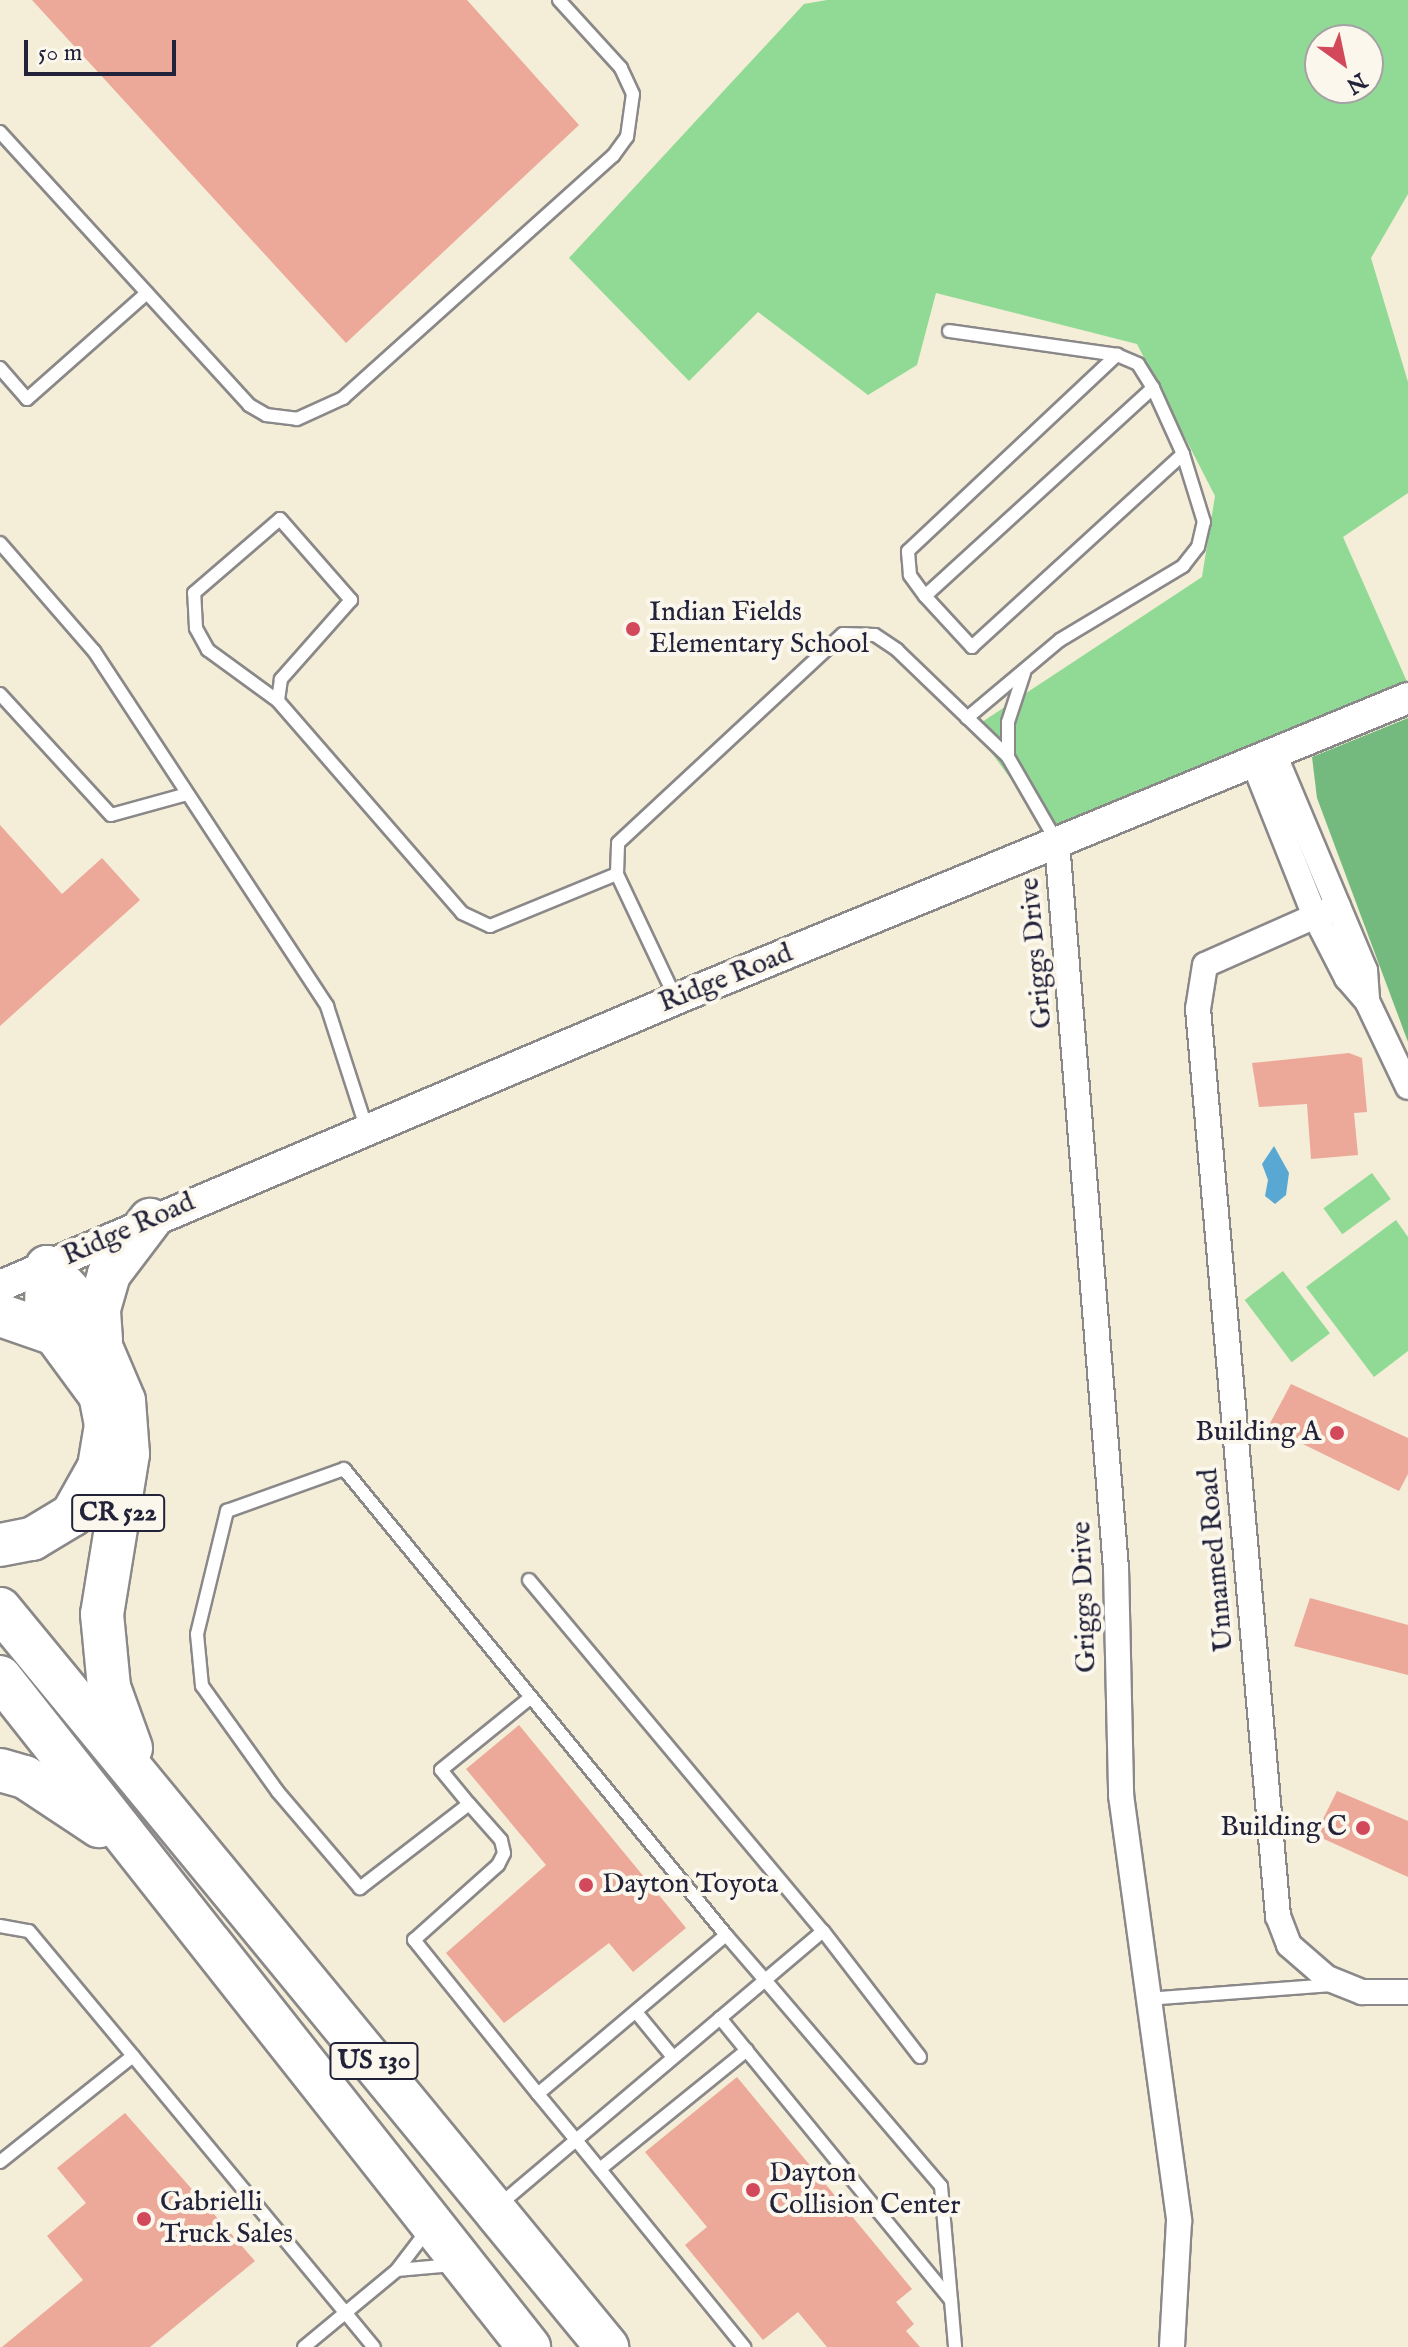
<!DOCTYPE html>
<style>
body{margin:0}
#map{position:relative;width:1408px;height:2347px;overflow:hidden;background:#f4edd7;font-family:"IM FELL English",serif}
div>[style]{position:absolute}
.green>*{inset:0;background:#91da95;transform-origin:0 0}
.forest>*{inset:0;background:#74ba7e}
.water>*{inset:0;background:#59a8d3}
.building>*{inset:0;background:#eca898}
.roads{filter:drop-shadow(2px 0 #8b8889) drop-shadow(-2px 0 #8b8889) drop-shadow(0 2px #8b8889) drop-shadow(0 -2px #8b8889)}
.service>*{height:12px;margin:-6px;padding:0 6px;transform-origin:6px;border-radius:6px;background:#fff}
.minor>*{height:24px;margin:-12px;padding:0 12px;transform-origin:12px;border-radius:12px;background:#fff}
.tertiary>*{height:30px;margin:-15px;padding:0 15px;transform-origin:15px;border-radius:15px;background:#fff}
.trunk>*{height:42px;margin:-21px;padding:0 21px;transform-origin:21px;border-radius:21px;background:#fff}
.dots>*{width:22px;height:22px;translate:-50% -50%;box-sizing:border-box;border:4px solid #fbf7ec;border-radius:50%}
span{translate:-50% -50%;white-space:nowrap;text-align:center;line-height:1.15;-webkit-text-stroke:8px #fbf7ec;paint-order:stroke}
.shield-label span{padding:2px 6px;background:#fbf7ec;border:2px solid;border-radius:6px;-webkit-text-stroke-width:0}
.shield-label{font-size:26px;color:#22223b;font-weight:700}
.poi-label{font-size:28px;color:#22223b}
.left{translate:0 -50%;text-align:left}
.right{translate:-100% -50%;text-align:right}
.street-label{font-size:28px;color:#22223b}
.north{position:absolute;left:1304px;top:24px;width:80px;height:80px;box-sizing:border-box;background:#fbf7ec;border:2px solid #a4a2a5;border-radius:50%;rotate:147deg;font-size:22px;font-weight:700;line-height:32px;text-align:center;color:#22223b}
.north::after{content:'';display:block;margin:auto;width:28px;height:36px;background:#d1495b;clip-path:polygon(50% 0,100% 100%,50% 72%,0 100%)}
.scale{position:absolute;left:24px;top:40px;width:152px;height:36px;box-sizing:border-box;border:4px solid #22223b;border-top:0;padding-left:10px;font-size:24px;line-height:28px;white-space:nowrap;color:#22223b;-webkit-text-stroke:6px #fbf7ec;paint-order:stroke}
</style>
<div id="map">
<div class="green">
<div style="clip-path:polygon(evenodd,827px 0,1408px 0,1408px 194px,1371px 258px,1408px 382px,1408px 493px,1343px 537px,1408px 684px,1052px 834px,973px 728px,1202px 577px,1215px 496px,1137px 344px,936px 293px,917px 365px,868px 395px,758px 312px,689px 381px,569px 258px,804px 4px,827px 0,1320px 40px,1368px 40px,1368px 88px,1320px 88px,1320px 40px)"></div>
<div style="left:1372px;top:1173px;width:32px;height:60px;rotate:54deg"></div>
<div style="clip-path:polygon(1396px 1220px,1408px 1237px,1408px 1351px,1374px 1377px,1306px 1287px)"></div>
<div style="left:1283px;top:1271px;width:78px;height:48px;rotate:53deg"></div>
</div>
<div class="forest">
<div style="clip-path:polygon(1408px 718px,1408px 1042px,1317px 798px,1312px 757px)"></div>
</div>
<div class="water">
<div style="clip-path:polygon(1274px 1146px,1289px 1173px,1286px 1195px,1275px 1204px,1265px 1196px,1268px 1180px,1262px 1164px)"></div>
</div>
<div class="building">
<div style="clip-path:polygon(32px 0,467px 0,579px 125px,346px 343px)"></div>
<div style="clip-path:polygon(0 825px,62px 894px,102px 858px,140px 900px,0 1026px)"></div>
<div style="clip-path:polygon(1349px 1053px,1362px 1058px,1367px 1112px,1354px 1113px,1358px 1155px,1311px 1159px,1307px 1104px,1259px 1107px,1252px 1063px)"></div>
<div style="clip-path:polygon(1291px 1384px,1408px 1438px,1408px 1474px,1399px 1491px,1268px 1427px)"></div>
<div style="clip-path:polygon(1310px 1598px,1408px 1625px,1408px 1675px,1294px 1646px)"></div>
<div style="clip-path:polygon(519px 1725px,686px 1928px,633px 1972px,609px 1943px,504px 2023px,446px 1953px,546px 1865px,466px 1769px)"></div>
<div style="clip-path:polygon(1337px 1791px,1408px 1821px,1408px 1877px,1315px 1835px)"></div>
<div style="clip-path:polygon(737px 2077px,912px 2289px,896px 2302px,914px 2324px,906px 2331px,920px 2347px,827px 2347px,798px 2312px,763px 2340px,685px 2245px,707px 2227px,645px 2152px)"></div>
<div style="clip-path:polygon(125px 2113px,255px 2261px,150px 2347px,2px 2347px,83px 2280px,47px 2236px,86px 2203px,57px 2168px)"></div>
</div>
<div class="roads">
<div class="service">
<div style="left:0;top:132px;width:369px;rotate:47.6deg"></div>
<div style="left:249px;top:405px;width:20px;rotate:30deg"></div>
<div style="left:266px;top:415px;width:31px;rotate:7deg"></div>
<div style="left:297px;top:419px;width:51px;rotate:-24.5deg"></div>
<div style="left:343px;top:398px;width:363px;rotate:-41.9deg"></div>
<div style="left:613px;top:156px;width:24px;rotate:-54deg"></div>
<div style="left:627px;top:137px;width:43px;rotate:-82.1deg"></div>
<div style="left:633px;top:94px;width:29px;rotate:-115deg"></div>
<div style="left:621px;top:68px;width:92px;rotate:-132.4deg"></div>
<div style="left:949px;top:331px;width:170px;rotate:8.1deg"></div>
<div style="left:0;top:368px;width:41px;rotate:48.9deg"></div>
<div style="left:27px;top:399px;width:160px;rotate:-41.5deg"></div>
<div style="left:0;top:543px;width:143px;rotate:49deg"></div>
<div style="left:94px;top:651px;width:425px;rotate:56.7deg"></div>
<div style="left:327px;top:1006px;width:130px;rotate:72.1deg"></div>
<div style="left:925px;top:596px;width:26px;rotate:-126deg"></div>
<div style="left:910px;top:575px;width:24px;rotate:-95deg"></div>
<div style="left:908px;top:551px;width:287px;rotate:-43.2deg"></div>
<div style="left:1117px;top:355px;width:23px;rotate:23deg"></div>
<div style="left:1138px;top:364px;width:28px;rotate:58deg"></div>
<div style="left:0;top:694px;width:164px;rotate:47.5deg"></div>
<div style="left:111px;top:815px;width:79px;rotate:-15.4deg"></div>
<div style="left:278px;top:701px;width:87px;rotate:-143.9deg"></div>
<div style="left:208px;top:650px;width:25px;rotate:-119deg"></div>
<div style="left:196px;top:628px;width:35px;rotate:-93deg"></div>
<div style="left:194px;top:593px;width:113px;rotate:-40.7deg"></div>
<div style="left:280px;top:519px;width:108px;rotate:48.8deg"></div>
<div style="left:351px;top:600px;width:106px;rotate:131.5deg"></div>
<div style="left:281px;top:679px;width:22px;rotate:98deg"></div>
<div style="left:278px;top:701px;width:281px;rotate:49deg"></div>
<div style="left:462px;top:913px;width:31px;rotate:25deg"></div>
<div style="left:490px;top:926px;width:137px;rotate:-22.3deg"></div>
<div style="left:967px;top:718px;width:121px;rotate:-40deg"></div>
<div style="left:1060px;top:640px;width:144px;rotate:-31deg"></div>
<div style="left:1183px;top:566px;width:24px;rotate:-52deg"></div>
<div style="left:1198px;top:547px;width:26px;rotate:-77deg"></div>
<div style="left:1204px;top:522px;width:71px;rotate:-107.2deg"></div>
<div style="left:1183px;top:454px;width:286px;rotate:137.6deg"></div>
<div style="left:972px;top:647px;width:69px;rotate:-132.7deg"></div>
<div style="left:925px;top:596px;width:309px;rotate:-42.4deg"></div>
<div style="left:1153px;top:388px;width:72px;rotate:65.6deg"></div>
<div style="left:1008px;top:757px;width:35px;rotate:-90deg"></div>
<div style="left:1008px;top:722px;width:52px;rotate:-71.9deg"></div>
<div style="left:676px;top:999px;width:138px;rotate:-115.3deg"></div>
<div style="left:617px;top:874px;width:31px;rotate:-88deg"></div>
<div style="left:618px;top:843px;width:307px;rotate:-42.9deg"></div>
<div style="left:843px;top:634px;width:32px;rotate:2deg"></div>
<div style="left:875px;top:635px;width:27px;rotate:34deg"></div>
<div style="left:897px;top:650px;width:154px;rotate:43.9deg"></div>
<div style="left:1008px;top:757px;width:96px;rotate:60deg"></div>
<div style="left:529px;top:1580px;width:458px;rotate:50.1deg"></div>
<div style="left:823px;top:1931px;width:159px;rotate:52.4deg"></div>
<div style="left:469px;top:1804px;width:44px;rotate:-129.5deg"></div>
<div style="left:441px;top:1770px;width:116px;rotate:-39deg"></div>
<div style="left:0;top:1926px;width:29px;rotate:10deg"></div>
<div style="left:29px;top:1931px;width:163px;rotate:50.2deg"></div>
<div style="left:823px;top:1931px;width:76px;rotate:139.8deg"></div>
<div style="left:765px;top:1980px;width:271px;rotate:49.5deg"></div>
<div style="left:941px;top:2186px;width:162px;rotate:85deg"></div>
<div style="left:1146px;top:1999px;width:187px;rotate:-4.3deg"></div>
<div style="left:636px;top:2012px;width:58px;rotate:50.6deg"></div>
<div style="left:720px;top:2018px;width:365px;rotate:50.7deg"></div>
<div style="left:538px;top:2094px;width:198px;rotate:-128.8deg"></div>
<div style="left:414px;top:1940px;width:113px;rotate:-41.8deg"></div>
<div style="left:498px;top:1865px;width:13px;rotate:-63deg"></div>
<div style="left:504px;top:1853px;width:13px;rotate:-103deg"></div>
<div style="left:501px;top:1840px;width:48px;rotate:-131.6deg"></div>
<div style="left:469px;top:1804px;width:138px;rotate:142.4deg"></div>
<div style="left:360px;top:1888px;width:126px;rotate:-130.5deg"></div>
<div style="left:278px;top:1792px;width:130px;rotate:-125.6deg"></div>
<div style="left:202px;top:1686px;width:52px;rotate:-95.5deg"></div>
<div style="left:197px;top:1634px;width:127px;rotate:-76.3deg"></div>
<div style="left:227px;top:1511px;width:124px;rotate:-19.7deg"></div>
<div style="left:344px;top:1469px;width:603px;rotate:50.66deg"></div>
<div style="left:0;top:2162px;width:170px;rotate:-38.6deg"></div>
<div style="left:133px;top:2056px;width:378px;rotate:50.4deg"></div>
<div style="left:600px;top:2169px;width:189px;rotate:-39deg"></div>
<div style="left:498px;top:2206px;width:102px;rotate:-40.2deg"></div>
<div style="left:576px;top:2140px;width:248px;rotate:-40.2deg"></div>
<div style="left:765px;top:1980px;width:60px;rotate:-130.9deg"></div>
<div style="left:726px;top:1935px;width:246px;rotate:139.8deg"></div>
<div style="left:538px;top:2094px;width:60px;rotate:50.4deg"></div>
<div style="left:576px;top:2140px;width:267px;rotate:50.9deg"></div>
<div style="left:397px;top:2270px;width:56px;rotate:-5.1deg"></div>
<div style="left:304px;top:2347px;width:121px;rotate:-39.6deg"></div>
<div style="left:397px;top:2270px;width:53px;rotate:-52.7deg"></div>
</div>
<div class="minor">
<div style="left:1274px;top:754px;width:234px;rotate:67.2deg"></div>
<div style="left:1365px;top:970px;width:31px;rotate:86deg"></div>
<div style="left:1254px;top:763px;width:165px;rotate:68.3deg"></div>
<div style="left:1315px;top:916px;width:70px;rotate:62.7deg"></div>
<div style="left:1347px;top:978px;width:30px;rotate:49deg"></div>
<div style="left:1367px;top:1001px;width:95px;rotate:64.5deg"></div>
<div style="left:1057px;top:843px;width:727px;rotate:85.35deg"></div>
<div style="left:1116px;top:1568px;width:227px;rotate:88.7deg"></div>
<div style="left:1121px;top:1795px;width:430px;rotate:82.2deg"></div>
<div style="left:1179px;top:2221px;width:126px;rotate:93.2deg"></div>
<div style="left:1338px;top:906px;width:145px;rotate:156.1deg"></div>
<div style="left:1205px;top:965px;width:45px;rotate:99deg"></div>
<div style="left:1198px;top:1009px;width:911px;rotate:84.96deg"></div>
<div style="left:1278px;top:1916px;width:31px;rotate:69deg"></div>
<div style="left:1289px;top:1945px;width:50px;rotate:41deg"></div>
<div style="left:1327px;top:1978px;width:38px;rotate:22deg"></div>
<div style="left:1362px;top:1992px;width:46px"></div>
</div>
<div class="tertiary">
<div style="left:0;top:1286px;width:734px;rotate:-23deg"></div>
<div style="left:676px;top:999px;width:791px;rotate:-22.35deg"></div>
</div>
<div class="trunk">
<div style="left:47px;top:1267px;width:54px;rotate:47.2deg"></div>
<div style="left:84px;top:1307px;width:102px;rotate:66.9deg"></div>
<div style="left:124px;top:1401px;width:53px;rotate:85.7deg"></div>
<div style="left:128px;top:1454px;width:162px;rotate:99.2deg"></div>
<div style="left:102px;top:1614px;width:73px;rotate:84.5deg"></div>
<div style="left:109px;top:1687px;width:65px;rotate:70.2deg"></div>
<div style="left:0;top:1315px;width:58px;rotate:19.1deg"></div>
<div style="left:101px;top:1340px;width:31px;rotate:-94deg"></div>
<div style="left:99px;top:1309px;width:36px;rotate:-74deg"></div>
<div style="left:109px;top:1274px;width:68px;rotate:-52.8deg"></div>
<div style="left:0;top:1545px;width:33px;rotate:-11deg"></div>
<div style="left:32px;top:1539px;width:47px;rotate:-31deg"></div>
<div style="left:72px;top:1515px;width:55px;rotate:-60.6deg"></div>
<div style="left:99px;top:1467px;width:43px;rotate:-80.5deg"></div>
<div style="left:106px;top:1425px;width:31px;rotate:-101deg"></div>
<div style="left:100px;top:1395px;width:76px;rotate:-126.4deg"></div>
<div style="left:55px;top:1334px;width:25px;rotate:-111deg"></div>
<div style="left:46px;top:1311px;width:44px;rotate:-88.7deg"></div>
<div style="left:0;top:1609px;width:956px;rotate:50.56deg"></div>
<div style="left:0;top:1677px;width:854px;rotate:51.71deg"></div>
<div style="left:0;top:1770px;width:26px;rotate:16deg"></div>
<div style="left:25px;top:1777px;width:89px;rotate:33.5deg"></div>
</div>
</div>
<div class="dots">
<div style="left:633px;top:629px;background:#d1495b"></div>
<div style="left:1337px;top:1433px;background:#d1495b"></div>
<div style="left:1363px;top:1828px;background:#d1495b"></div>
<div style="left:586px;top:1885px;background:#d1495b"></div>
<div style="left:753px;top:2190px;background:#d1495b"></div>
<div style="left:144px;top:2219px;background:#d1495b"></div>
</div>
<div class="shield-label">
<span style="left:118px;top:1513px">CR 522</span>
<span style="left:374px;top:2061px">US 130</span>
</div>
<div class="poi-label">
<span class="left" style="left:649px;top:629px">Indian Fields<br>Elementary School</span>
<span class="right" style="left:1321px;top:1433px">Building A</span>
<span class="right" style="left:1347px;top:1828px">Building C</span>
<span class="left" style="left:602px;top:1885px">Dayton Toyota</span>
<span class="left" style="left:769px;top:2190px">Dayton<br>Collision Center</span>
<span class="left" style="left:160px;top:2219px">Gabrielli<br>Truck Sales</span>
</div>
<div class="street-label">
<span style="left:1037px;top:953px;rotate:-95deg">Griggs Drive</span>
<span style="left:726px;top:979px;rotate:-22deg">Ridge Road</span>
<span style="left:129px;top:1230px;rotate:-24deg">Ridge Road</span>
<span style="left:1217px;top:1560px;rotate:-95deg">Unnamed Road</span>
<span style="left:1085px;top:1597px;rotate:-92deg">Griggs Drive</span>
</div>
<div class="north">N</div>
<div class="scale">50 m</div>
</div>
